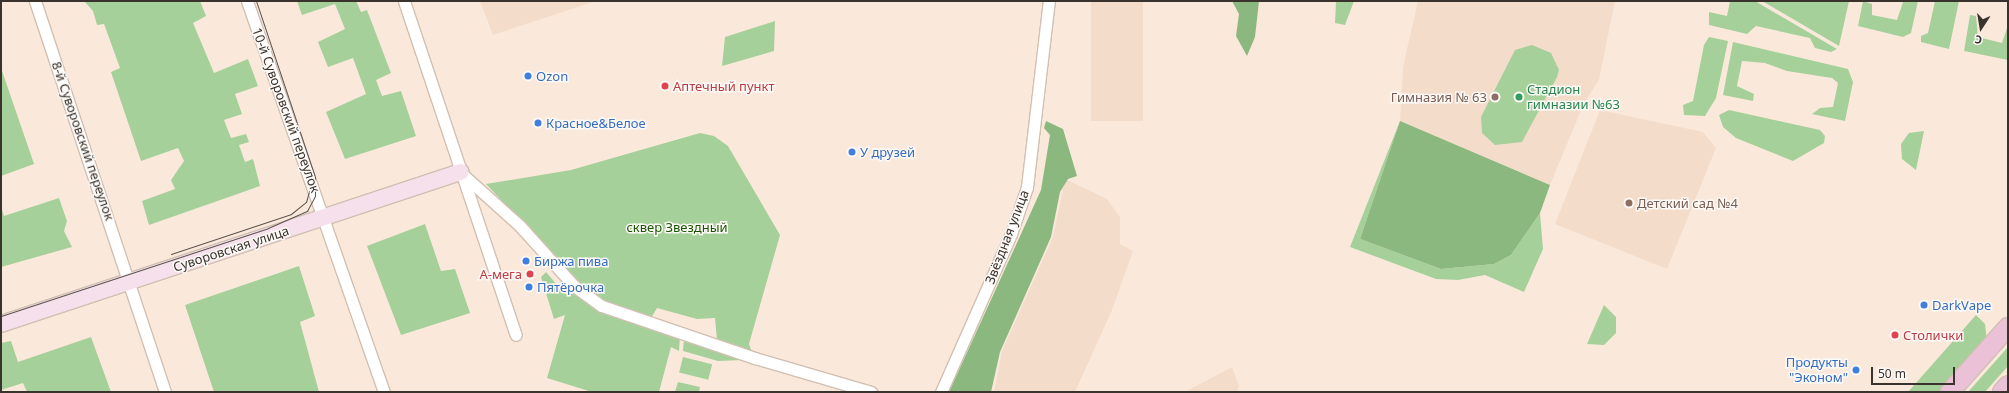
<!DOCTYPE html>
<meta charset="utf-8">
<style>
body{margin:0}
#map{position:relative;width:2009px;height:393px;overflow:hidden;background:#fae9db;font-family:"Noto Sans",sans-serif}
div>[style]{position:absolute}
.built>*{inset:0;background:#f3dcc9;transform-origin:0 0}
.green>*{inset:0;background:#a6d09a;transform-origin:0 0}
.forest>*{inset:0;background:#8ab87e}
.roads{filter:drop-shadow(1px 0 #d1c0b2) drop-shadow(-1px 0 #d1c0b2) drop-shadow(0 1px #d1c0b2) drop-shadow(0 -1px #d1c0b2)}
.street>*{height:11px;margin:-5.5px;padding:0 5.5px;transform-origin:5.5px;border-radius:5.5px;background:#fff}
.secondary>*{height:16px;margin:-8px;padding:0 8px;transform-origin:8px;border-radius:8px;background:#f5e0eb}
.primary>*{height:18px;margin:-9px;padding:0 9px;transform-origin:9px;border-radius:9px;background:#ebc1d7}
.tram>*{height:1px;margin:-0.5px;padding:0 0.5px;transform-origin:0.5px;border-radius:0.5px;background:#5d544e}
.dots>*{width:11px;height:11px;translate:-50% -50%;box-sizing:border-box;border:2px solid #fcf9f6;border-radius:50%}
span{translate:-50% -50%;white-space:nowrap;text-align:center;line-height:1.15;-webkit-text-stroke:3px #fcf9f6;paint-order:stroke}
.shop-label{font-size:13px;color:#366cbe}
.left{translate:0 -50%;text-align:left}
.right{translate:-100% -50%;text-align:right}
.health-label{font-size:13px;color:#be3a42}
.leisure-label{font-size:13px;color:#27864d}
.education-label{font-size:13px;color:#785e54}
.street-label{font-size:13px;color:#39322d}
.park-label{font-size:13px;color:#195500}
.frame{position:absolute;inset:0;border:2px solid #39322d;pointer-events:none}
.north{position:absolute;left:1961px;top:8px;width:40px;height:40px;-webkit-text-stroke:3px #fcf9f6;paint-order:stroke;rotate:192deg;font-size:11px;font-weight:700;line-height:16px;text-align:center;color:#39322d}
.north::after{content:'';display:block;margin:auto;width:14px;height:18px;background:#39322d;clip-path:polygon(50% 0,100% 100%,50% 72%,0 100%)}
.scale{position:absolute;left:1871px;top:367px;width:84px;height:18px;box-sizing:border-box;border:2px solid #39322d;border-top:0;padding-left:5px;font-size:12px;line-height:14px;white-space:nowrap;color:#39322d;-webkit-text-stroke:3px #fcf9f6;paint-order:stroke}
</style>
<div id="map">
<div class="built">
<div style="clip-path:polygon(480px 1px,596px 1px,493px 35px)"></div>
<div style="left:1091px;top:1px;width:52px;height:120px"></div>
<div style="clip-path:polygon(1418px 1px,1615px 1px,1599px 80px,1584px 103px,1550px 185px,1400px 121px,1403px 67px)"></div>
<div style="clip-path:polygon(1600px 110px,1703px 132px,1716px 148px,1667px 269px,1555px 224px)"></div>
<div style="clip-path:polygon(1065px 179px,1107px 199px,1120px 217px,1120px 244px,1133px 251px,1112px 310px,1075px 392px,994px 392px,1002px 351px,1053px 237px)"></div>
<div style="clip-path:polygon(1232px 367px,1239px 386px,1237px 392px,1185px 392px)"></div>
</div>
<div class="green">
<div style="clip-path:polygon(84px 1px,200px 1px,206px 16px,193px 23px,214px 73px,248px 59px,258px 86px,235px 94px,242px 114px,224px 120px,231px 138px,246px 134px,249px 142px,239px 145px,245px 162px,253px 159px,260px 186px,149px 225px,142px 201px,175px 189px,171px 180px,184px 161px,178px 148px,141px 161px,111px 72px,120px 68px,104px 24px,97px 25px,93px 11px)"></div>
<div style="clip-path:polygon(297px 1px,356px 1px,361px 12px,367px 10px,391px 73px,376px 80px,382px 96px,401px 91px,416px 136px,345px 159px,326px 112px,366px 94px,353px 58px,328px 67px,318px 42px,345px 29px,335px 4px,302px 15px)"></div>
<div style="clip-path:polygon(1329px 1px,1354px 1px,1345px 25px,1335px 23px,1336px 2px)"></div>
<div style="clip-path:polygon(1730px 1px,1755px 1px,1837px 49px,1831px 52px,1815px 48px,1810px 38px,1756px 26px,1747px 34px,1709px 25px,1709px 12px,1727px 16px)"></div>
<div style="clip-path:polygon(1762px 1px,1849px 1px,1839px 46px)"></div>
<div style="clip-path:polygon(1863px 1px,1872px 4px,1872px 15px,1897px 20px,1903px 2px,1918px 1px,1911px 33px,1903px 37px,1858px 26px)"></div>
<div style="clip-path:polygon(1935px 1px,1959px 1px,1949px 49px,1921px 42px,1921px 36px,1928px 33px)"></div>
<div style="clip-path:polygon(1970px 15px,1976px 16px,1978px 37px,2002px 43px,2008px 25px,2008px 60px,1964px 51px)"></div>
<div style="clip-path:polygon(775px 21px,774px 51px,722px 66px,725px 37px)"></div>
<div style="clip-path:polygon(1709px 37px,1728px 41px,1716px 98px,1705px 116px,1684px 115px,1683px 105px,1693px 101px,1704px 45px)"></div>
<div style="clip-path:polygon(1733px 42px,1848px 69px,1853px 82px,1845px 121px,1812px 114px,1820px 108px,1833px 107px,1838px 83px,1832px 78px,1787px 71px,1765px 63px,1742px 61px,1737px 86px,1754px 94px,1753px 101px,1723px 95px)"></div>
<div style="clip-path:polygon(1532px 45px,1551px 53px,1559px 70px,1557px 77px,1522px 142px,1495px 145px,1482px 133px,1481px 117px,1515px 50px)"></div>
<div style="clip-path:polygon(1px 68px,34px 164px,1px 176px)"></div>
<div style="clip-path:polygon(1729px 110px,1820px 130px,1825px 136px,1824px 143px,1793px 161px,1736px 138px,1723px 127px,1719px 115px)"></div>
<div style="clip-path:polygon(1400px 121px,1360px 239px,1441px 269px,1494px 264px,1511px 255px,1540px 213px,1543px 249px,1524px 292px,1485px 275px,1458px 280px,1436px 279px,1350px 247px)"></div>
<div style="clip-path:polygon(1924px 131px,1916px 170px,1902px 159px,1901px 144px,1909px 133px)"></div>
<div style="clip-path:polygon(700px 133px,714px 136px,728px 146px,780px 235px,749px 344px,752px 352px,717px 340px,715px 318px,697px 319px,657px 308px,651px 318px,604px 300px,581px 284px,486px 184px,571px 170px)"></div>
<div style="clip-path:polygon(59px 198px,67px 221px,64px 231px,72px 247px,1px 267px,1px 207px,4px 216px)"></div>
<div style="clip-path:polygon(425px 224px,441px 271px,455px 269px,470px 313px,401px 335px,367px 246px)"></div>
<div style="clip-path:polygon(299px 266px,315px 316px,300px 322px,319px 392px,214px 392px,185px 305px)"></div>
<div style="clip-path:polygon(546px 272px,565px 294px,576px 293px,602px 313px,680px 337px,679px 351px,671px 347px,659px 392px,592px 392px,547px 378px,565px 315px,554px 319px,541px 277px)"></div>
<div style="clip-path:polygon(1604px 305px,1616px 317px,1616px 333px,1604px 345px,1587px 344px)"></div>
<div style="clip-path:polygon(1976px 315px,1985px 324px,1987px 341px,1943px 392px,1908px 392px)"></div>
<div style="clip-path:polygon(91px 337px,111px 392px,27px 392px,23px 383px,1px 390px,1px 343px,11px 341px,18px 362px)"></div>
<div style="clip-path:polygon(684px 338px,715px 351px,743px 360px,718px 361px,683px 351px)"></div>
<div style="clip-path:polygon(2008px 347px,2008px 366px,1985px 392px,1968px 392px)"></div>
<div style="left:683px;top:357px;width:30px;height:16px;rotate:14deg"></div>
<div style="clip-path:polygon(678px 382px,700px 387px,699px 392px,675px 392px)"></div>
</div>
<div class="forest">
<div style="clip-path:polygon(1232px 1px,1259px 1px,1255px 37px,1247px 56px,1236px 36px,1239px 14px)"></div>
<div style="clip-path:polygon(1046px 121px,1063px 129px,1077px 176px,1068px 179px,1060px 192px,1051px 237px,1000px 352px,991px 392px,949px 392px,1041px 190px,1050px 135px,1044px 128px)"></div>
<div style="clip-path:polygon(1400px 121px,1550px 185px,1540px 213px,1511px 255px,1494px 264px,1441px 269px,1360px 239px)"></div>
</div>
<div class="roads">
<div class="street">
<div style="left:35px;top:1px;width:412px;rotate:71.6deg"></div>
<div style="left:247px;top:1px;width:414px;rotate:70.7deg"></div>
<div style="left:404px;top:1px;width:352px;rotate:71.5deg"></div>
<div style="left:460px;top:172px;width:81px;rotate:42deg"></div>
<div style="left:520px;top:226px;width:81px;rotate:48deg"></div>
<div style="left:574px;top:286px;width:34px;rotate:36deg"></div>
<div style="left:602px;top:306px;width:162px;rotate:18.8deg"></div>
<div style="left:755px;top:358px;width:121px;rotate:16.3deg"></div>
<div style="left:941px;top:392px;width:173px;rotate:-66.1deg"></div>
<div style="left:1011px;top:234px;width:50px;rotate:-71.2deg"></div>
<div style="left:1027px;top:187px;width:187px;rotate:-83.3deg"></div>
</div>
<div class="secondary">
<div style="left:1px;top:324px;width:484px;rotate:-18.3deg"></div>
</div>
<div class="primary">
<div style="left:1950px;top:392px;width:87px;rotate:-48.3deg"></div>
<div style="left:2002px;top:392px;width:9px;rotate:-49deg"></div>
</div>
</div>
<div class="tram">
<div style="left:171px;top:254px;width:126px;rotate:-18.4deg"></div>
<div style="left:291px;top:214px;width:19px;rotate:-39deg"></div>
<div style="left:306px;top:202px;width:18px;rotate:-74deg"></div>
<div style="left:1px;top:316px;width:281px;rotate:-18.2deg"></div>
<div style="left:268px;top:228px;width:43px;rotate:-23.6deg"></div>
<div style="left:307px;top:211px;width:17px;rotate:-62deg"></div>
<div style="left:315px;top:196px;width:19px;rotate:-90deg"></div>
<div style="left:315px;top:177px;width:186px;rotate:-108.5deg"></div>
</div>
<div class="dots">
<div style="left:528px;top:76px;background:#3f7fe0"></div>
<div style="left:665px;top:86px;background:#e0444e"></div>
<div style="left:1495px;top:97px;background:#8d6e63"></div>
<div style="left:1519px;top:97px;background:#2e9e5b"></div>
<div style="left:538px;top:123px;background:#3f7fe0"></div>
<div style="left:852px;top:152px;background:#3f7fe0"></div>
<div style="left:1629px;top:203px;background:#8d6e63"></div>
<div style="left:526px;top:261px;background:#3f7fe0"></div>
<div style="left:530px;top:274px;background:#e0444e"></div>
<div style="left:529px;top:287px;background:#3f7fe0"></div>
<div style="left:1924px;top:305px;background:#3f7fe0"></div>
<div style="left:1895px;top:335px;background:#e0444e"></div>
<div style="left:1856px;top:370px;background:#3f7fe0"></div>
</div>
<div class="shop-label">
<span class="left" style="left:536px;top:76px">Ozon</span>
<span class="left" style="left:546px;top:123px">Красное&amp;Белое</span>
<span class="left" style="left:860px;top:152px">У друзей</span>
<span class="left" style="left:534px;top:261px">Биржа пива</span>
<span class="left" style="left:537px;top:287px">Пятёрочка</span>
<span class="left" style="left:1932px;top:305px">DarkVape</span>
<span class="right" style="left:1848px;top:370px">Продукты<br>"Эконом"</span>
</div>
<div class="health-label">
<span class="left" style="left:673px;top:86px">Аптечный пункт</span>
<span class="right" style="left:522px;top:274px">А-мега</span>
<span class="left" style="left:1903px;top:335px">Столички</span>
</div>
<div class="leisure-label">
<span class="left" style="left:1527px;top:97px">Стадион<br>гимназии №63</span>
</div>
<div class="education-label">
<span class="right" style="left:1487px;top:97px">Гимназия № 63</span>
<span class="left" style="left:1637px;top:203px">Детский сад №4</span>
</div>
<div class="street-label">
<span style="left:286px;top:110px;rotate:70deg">10-й Суворовский переулок</span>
<span style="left:83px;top:141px;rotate:71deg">8-й Суворовский переулок</span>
<span style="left:1007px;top:237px;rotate:-69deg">Звёздная улица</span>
<span style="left:231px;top:249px;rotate:-18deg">Суворовская улица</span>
</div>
<div class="park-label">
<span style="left:677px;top:227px">сквер Звездный</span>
</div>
<div class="frame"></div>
<div class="north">С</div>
<div class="scale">50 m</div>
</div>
